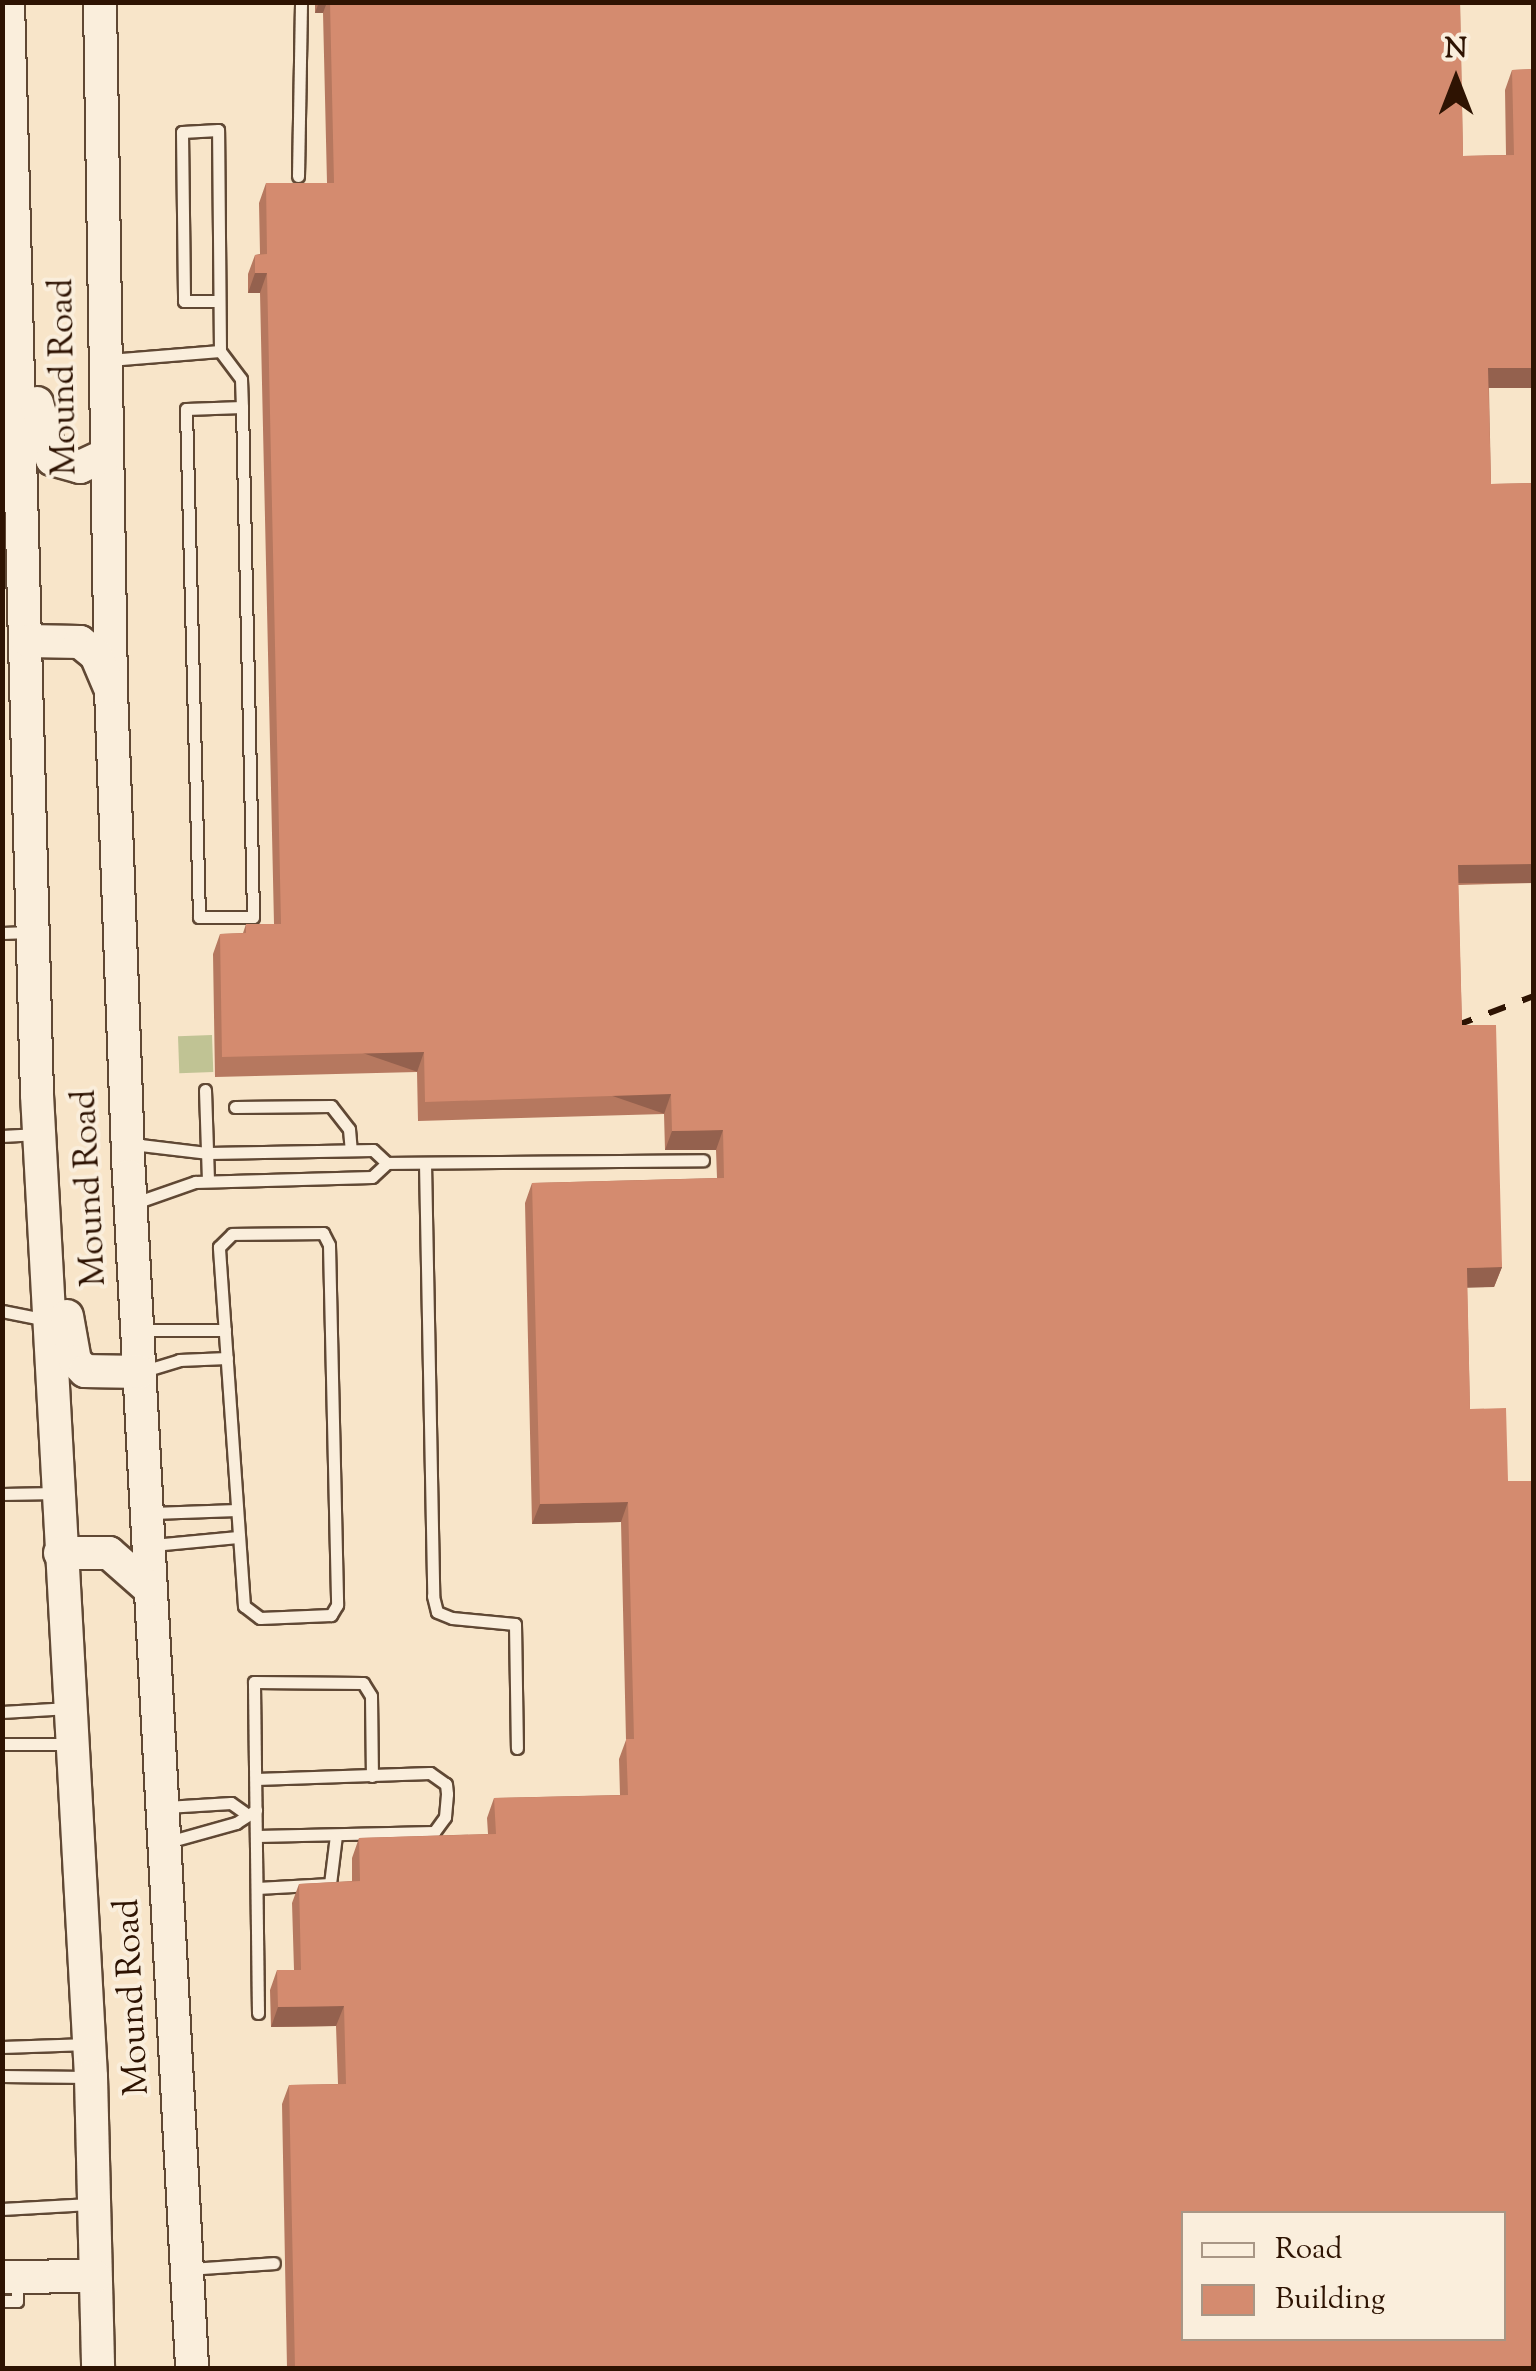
<!DOCTYPE html>
<style>
body{margin:0}
#map{position:relative;width:1536px;height:2371px;overflow:hidden;background:#f8e5c9;font-family:"Sorts Mill Goudy",serif}
div>[style]{position:absolute}
.green>*{inset:0;background:#c0c394;transform-origin:0 0}
.roads{filter:drop-shadow(2px 0 #604834) drop-shadow(-2px 0 #604834) drop-shadow(0 2px #604834) drop-shadow(0 -2px #604834)}
.lane>*{height:11px;margin:-5.5px;padding:0 5.5px;transform-origin:5.5px;border-radius:5.5px;background:#faeedc}
.secondary>*{height:32px;margin:-16px;padding:0 16px;transform-origin:16px;border-radius:16px;background:#faeedc}
.rail>*{height:6px;margin-top:-3px;transform-origin:0;background:repeating-linear-gradient(90deg,#2e1302 0 18px,transparent 0 36px)}
.wall>*{inset:0;background:#b6785f}
.shaded-wall>*{inset:0;background:#94614e;transform-origin:0 0}
.building>*{inset:0;background:#d48b6f}
span{translate:-50% -50%;white-space:nowrap;text-align:center;line-height:1.15;-webkit-text-stroke:8px #faeedc;paint-order:stroke}
.street-label{font-size:35px;color:#2e1302}
.frame{position:absolute;inset:0;border:5px solid #2e1302;pointer-events:none}
.legend{position:absolute;left:1181px;top:2211px;width:325px;height:130px;box-sizing:border-box;background:#faeedc;border:2px solid #a89685;margin:0;padding:12px 18px;list-style:none;font-size:30px;color:#2e1302}
.legend li{display:flex;align-items:center;gap:20px;height:50px}
.legend b{width:50px;border:2px solid #a89685}
.north{position:absolute;left:1406px;top:30px;width:100px;height:100px;-webkit-text-stroke:8px #faeedc;paint-order:stroke;rotate:0deg;font-size:28px;font-weight:700;line-height:40px;text-align:center;color:#2e1302}
.north::after{content:'';display:block;margin:auto;width:35px;height:45px;background:#2e1302;clip-path:polygon(50% 0,100% 100%,50% 72%,0 100%)}
</style>
<div id="map">
<div class="green">
<div style="left:212px;top:1035px;width:37px;height:34px;rotate:88deg"></div>
</div>
<div class="roads">
<div class="lane">
<div style="left:298px;top:176px;width:174px;rotate:-89deg"></div>
<div style="left:220px;top:351px;width:35px;rotate:53deg"></div>
<div style="left:241px;top:379px;width:28px;rotate:88deg"></div>
<div style="left:242px;top:407px;width:510px;rotate:88.76deg"></div>
<div style="left:253px;top:917px;width:54px;rotate:180deg"></div>
<div style="left:199px;top:917px;width:508px;rotate:-91.47deg"></div>
<div style="left:186px;top:409px;width:56px;rotate:-2deg"></div>
<div style="left:109px;top:360px;width:111px;rotate:-4.6deg"></div>
<div style="left:220px;top:351px;width:221px;rotate:-90.5deg"></div>
<div style="left:218px;top:130px;width:36px;rotate:177deg"></div>
<div style="left:182px;top:132px;width:169px;rotate:89.3deg"></div>
<div style="left:184px;top:301px;width:35px"></div>
<div style="left:2px;top:933px;width:28px;rotate:-2deg"></div>
<div style="left:205px;top:1090px;width:90px;rotate:88.1deg"></div>
<div style="left:235px;top:1107px;width:96px;rotate:-0.6deg"></div>
<div style="left:331px;top:1106px;width:29px;rotate:52deg"></div>
<div style="left:349px;top:1129px;width:21px;rotate:85deg"></div>
<div style="left:2px;top:1136px;width:36px;rotate:-3deg"></div>
<div style="left:132px;top:1144px;width:77px;rotate:6.8deg"></div>
<div style="left:208px;top:1153px;width:165px;rotate:-1deg"></div>
<div style="left:373px;top:1150px;width:19px;rotate:43deg"></div>
<div style="left:425px;top:1163px;width:433px;rotate:88.9deg"></div>
<div style="left:433px;top:1596px;width:16px;rotate:76deg"></div>
<div style="left:437px;top:1612px;width:16px;rotate:22deg"></div>
<div style="left:452px;top:1618px;width:63px;rotate:5.4deg"></div>
<div style="left:515px;top:1624px;width:124px;rotate:89.1deg"></div>
<div style="left:135px;top:1203px;width:64px;rotate:-19.3deg"></div>
<div style="left:195px;top:1182px;width:177px;rotate:-1.6deg"></div>
<div style="left:372px;top:1177px;width:21px;rotate:-43deg"></div>
<div style="left:387px;top:1163px;width:316px;rotate:-0.5deg"></div>
<div style="left:323px;top:1233px;width:13px;rotate:63deg"></div>
<div style="left:329px;top:1245px;width:360px;rotate:88.7deg"></div>
<div style="left:337px;top:1605px;width:12px;rotate:121deg"></div>
<div style="left:331px;top:1615px;width:71px;rotate:177.6deg"></div>
<div style="left:260px;top:1618px;width:20px;rotate:-143deg"></div>
<div style="left:244px;top:1606px;width:360px;rotate:-94deg"></div>
<div style="left:219px;top:1247px;width:18px;rotate:-45deg"></div>
<div style="left:232px;top:1234px;width:91px;rotate:-0.6deg"></div>
<div style="left:2px;top:1311px;width:46px;rotate:11.3deg"></div>
<div style="left:142px;top:1330px;width:83px"></div>
<div style="left:144px;top:1371px;width:37px;rotate:-17deg"></div>
<div style="left:179px;top:1360px;width:48px;rotate:-2.4deg"></div>
<div style="left:2px;top:1494px;width:55px;rotate:-1deg"></div>
<div style="left:152px;top:1513px;width:85px;rotate:-2deg"></div>
<div style="left:153px;top:1545px;width:85px;rotate:-5.4deg"></div>
<div style="left:2px;top:1712px;width:67px;rotate:-3.4deg"></div>
<div style="left:2px;top:1744px;width:69px"></div>
<div style="left:256px;top:1779px;width:174px;rotate:-2deg"></div>
<div style="left:430px;top:1773px;width:19px;rotate:35deg"></div>
<div style="left:446px;top:1784px;width:10px;rotate:84deg"></div>
<div style="left:447px;top:1794px;width:23px;rotate:95deg"></div>
<div style="left:445px;top:1817px;width:19px;rotate:126deg"></div>
<div style="left:434px;top:1832px;width:177px;rotate:178.7deg"></div>
<div style="left:166px;top:1807px;width:65px;rotate:-3.5deg"></div>
<div style="left:231px;top:1803px;width:16px;rotate:35deg"></div>
<div style="left:168px;top:1842px;width:71px;rotate:-15.6deg"></div>
<div style="left:236px;top:1823px;width:24px;rotate:-33deg"></div>
<div style="left:257px;top:1888px;width:73px;rotate:-3.1deg"></div>
<div style="left:330px;top:1884px;width:49px;rotate:-83deg"></div>
<div style="left:258px;top:2013px;width:331px;rotate:-90.7deg"></div>
<div style="left:254px;top:1682px;width:109px;rotate:0.5deg"></div>
<div style="left:363px;top:1683px;width:15px;rotate:58deg"></div>
<div style="left:371px;top:1696px;width:80px;rotate:89.3deg"></div>
<div style="left:2px;top:2047px;width:86px;rotate:-2deg"></div>
<div style="left:2px;top:2076px;width:86px;rotate:0.7deg"></div>
<div style="left:2px;top:2209px;width:88px;rotate:-3.3deg"></div>
<div style="left:189px;top:2269px;width:85px;rotate:-4deg"></div>
<div style="left:2px;top:2301px;width:15px"></div>
<div style="left:17px;top:2301px;width:21px;rotate:-90deg"></div>
</div>
<div class="secondary">
<div style="left:8px;top:2px;width:1093px;rotate:88.48deg"></div>
<div style="left:37px;top:1095px;width:983px;rotate:86.85deg"></div>
<div style="left:91px;top:2077px;width:291px;rotate:88.6deg"></div>
<div style="left:100px;top:2px;width:688px;rotate:89.08deg"></div>
<div style="left:111px;top:690px;width:486px;rotate:87.9deg"></div>
<div style="left:129px;top:1176px;width:1194px;rotate:86.97deg"></div>
<div style="left:37px;top:403px;width:58px;rotate:75deg"></div>
<div style="left:52px;top:459px;width:29px;rotate:16deg"></div>
<div style="left:80px;top:467px;width:29px;rotate:-25deg"></div>
<div style="left:28px;top:641px;width:52px;rotate:1.1deg"></div>
<div style="left:80px;top:642px;width:21px;rotate:39deg"></div>
<div style="left:96px;top:655px;width:34px;rotate:67deg"></div>
<div style="left:67px;top:1316px;width:46px;rotate:79.9deg"></div>
<div style="left:75px;top:1361px;width:14px;rotate:45deg"></div>
<div style="left:85px;top:1371px;width:55px;rotate:1deg"></div>
<div style="left:60px;top:1553px;width:49px"></div>
<div style="left:109px;top:1553px;width:56px;rotate:41.4deg"></div>
<div style="left:2px;top:2277px;width:93px;rotate:-0.6deg"></div>
</div>
</div>
<div class="rail">
<div style="left:1455px;top:1026px;width:85px;rotate:-20.8deg"></div>
</div>
<div class="wall">
<div style="clip-path:polygon(315px 2px,1460px 2px,1463px 156px,1506px 155px,1505px 90px,1512px 70px,1534px 69px,1534px 382px,1531px 388px,1489px 388px,1491px 484px,1534px 483px,1534px 883px,1458px 885px,1462px 1025px,1502px 1267px,1494px 1287px,1467px 1287px,1470px 1409px,1534px 2368px,287px 2368px,282px 2104px,289px 2085px,338px 2084px,336px 2026px,271px 2027px,270px 1990px,277px 1970px,294px 1970px,292px 1903px,299px 1884px,352px 1881px,352px 1858px,359px 1838px,488px 1834px,487px 1818px,494px 1798px,620px 1795px,619px 1759px,626px 1740px,621px 1522px,532px 1524px,525px 1203px,532px 1183px,717px 1178px,716px 1150px,665px 1150px,664px 1114px,418px 1121px,417px 1072px,215px 1077px,213px 954px,220px 934px,243px 933px,246px 924px,274px 924px,260px 293px,248px 293px,248px 274px,255px 255px,260px 254px,259px 203px,266px 183px,327px 183px,323px 13px,315px 13px)"></div>
</div>
<div class="shaded-wall">
<div style="clip-path:polygon(319px 2px,327px 2px,323px 13px,315px 13px)"></div>
<div style="clip-path:polygon(255px 273px,267px 273px,260px 293px,248px 293px)"></div>
<div style="clip-path:polygon(1488px 368px,1534px 368px,1534px 382px,1531px 388px,1481px 388px)"></div>
<div style="left:1534px;top:864px;width:19px;height:76px;rotate:90deg"></div>
<div style="left:424px;top:1052px;width:21px;height:202px;rotate:109deg"></div>
<div style="left:671px;top:1094px;width:21px;height:246px;rotate:109deg"></div>
<div style="clip-path:polygon(723px 1130px,716px 1150px,665px 1150px,672px 1131px)"></div>
<div style="clip-path:polygon(1502px 1267px,1494px 1287px,1460px 1288px,1467px 1268px)"></div>
<div style="clip-path:polygon(628px 1502px,621px 1522px,532px 1524px,540px 1504px)"></div>
<div style="clip-path:polygon(344px 2006px,336px 2026px,271px 2027px,278px 2007px)"></div>
</div>
<div class="building">
<div style="clip-path:polygon(evenodd,330px 2px,1460px 2px,1463px 156px,1514px 155px,1512px 70px,1534px 69px,1534px 368px,1488px 368px,1491px 484px,1534px 483px,1534px 864px,1458px 865px,1462px 1025px,1496px 1025px,1502px 1267px,1467px 1268px,1470px 1409px,1506px 1408px,1508px 1481px,1534px 1481px,1534px 2368px,295px 2368px,289px 2085px,346px 2084px,344px 2006px,278px 2007px,277px 1970px,301px 1970px,299px 1884px,360px 1881px,359px 1838px,496px 1834px,494px 1798px,628px 1795px,626px 1739px,634px 1739px,628px 1502px,540px 1504px,532px 1183px,724px 1178px,723px 1130px,672px 1131px,671px 1094px,425px 1102px,424px 1052px,222px 1057px,220px 934px,246px 933px,246px 924px,281px 924px,267px 273px,255px 273px,255px 255px,267px 254px,266px 183px,334px 183px,330px 2px,1184px 2214px,1504px 2214px,1504px 2338px,1184px 2338px,1184px 2214px)"></div>
</div>
<div class="street-label">
<span style="left:65px;top:377px;rotate:-91deg">Mound Road</span>
<span style="left:91px;top:1188px;rotate:-93deg">Mound Road</span>
<span style="left:134px;top:1997px;rotate:-93deg">Mound Road</span>
</div>
<div class="frame"></div>
<ul class="legend">
<li><b style="height:12px;background:#faeedc"></b>Road</li>
<li><b style="height:28px;background:#d48b6f"></b>Building</li>
</ul>
<div class="north">N</div>
</div>
